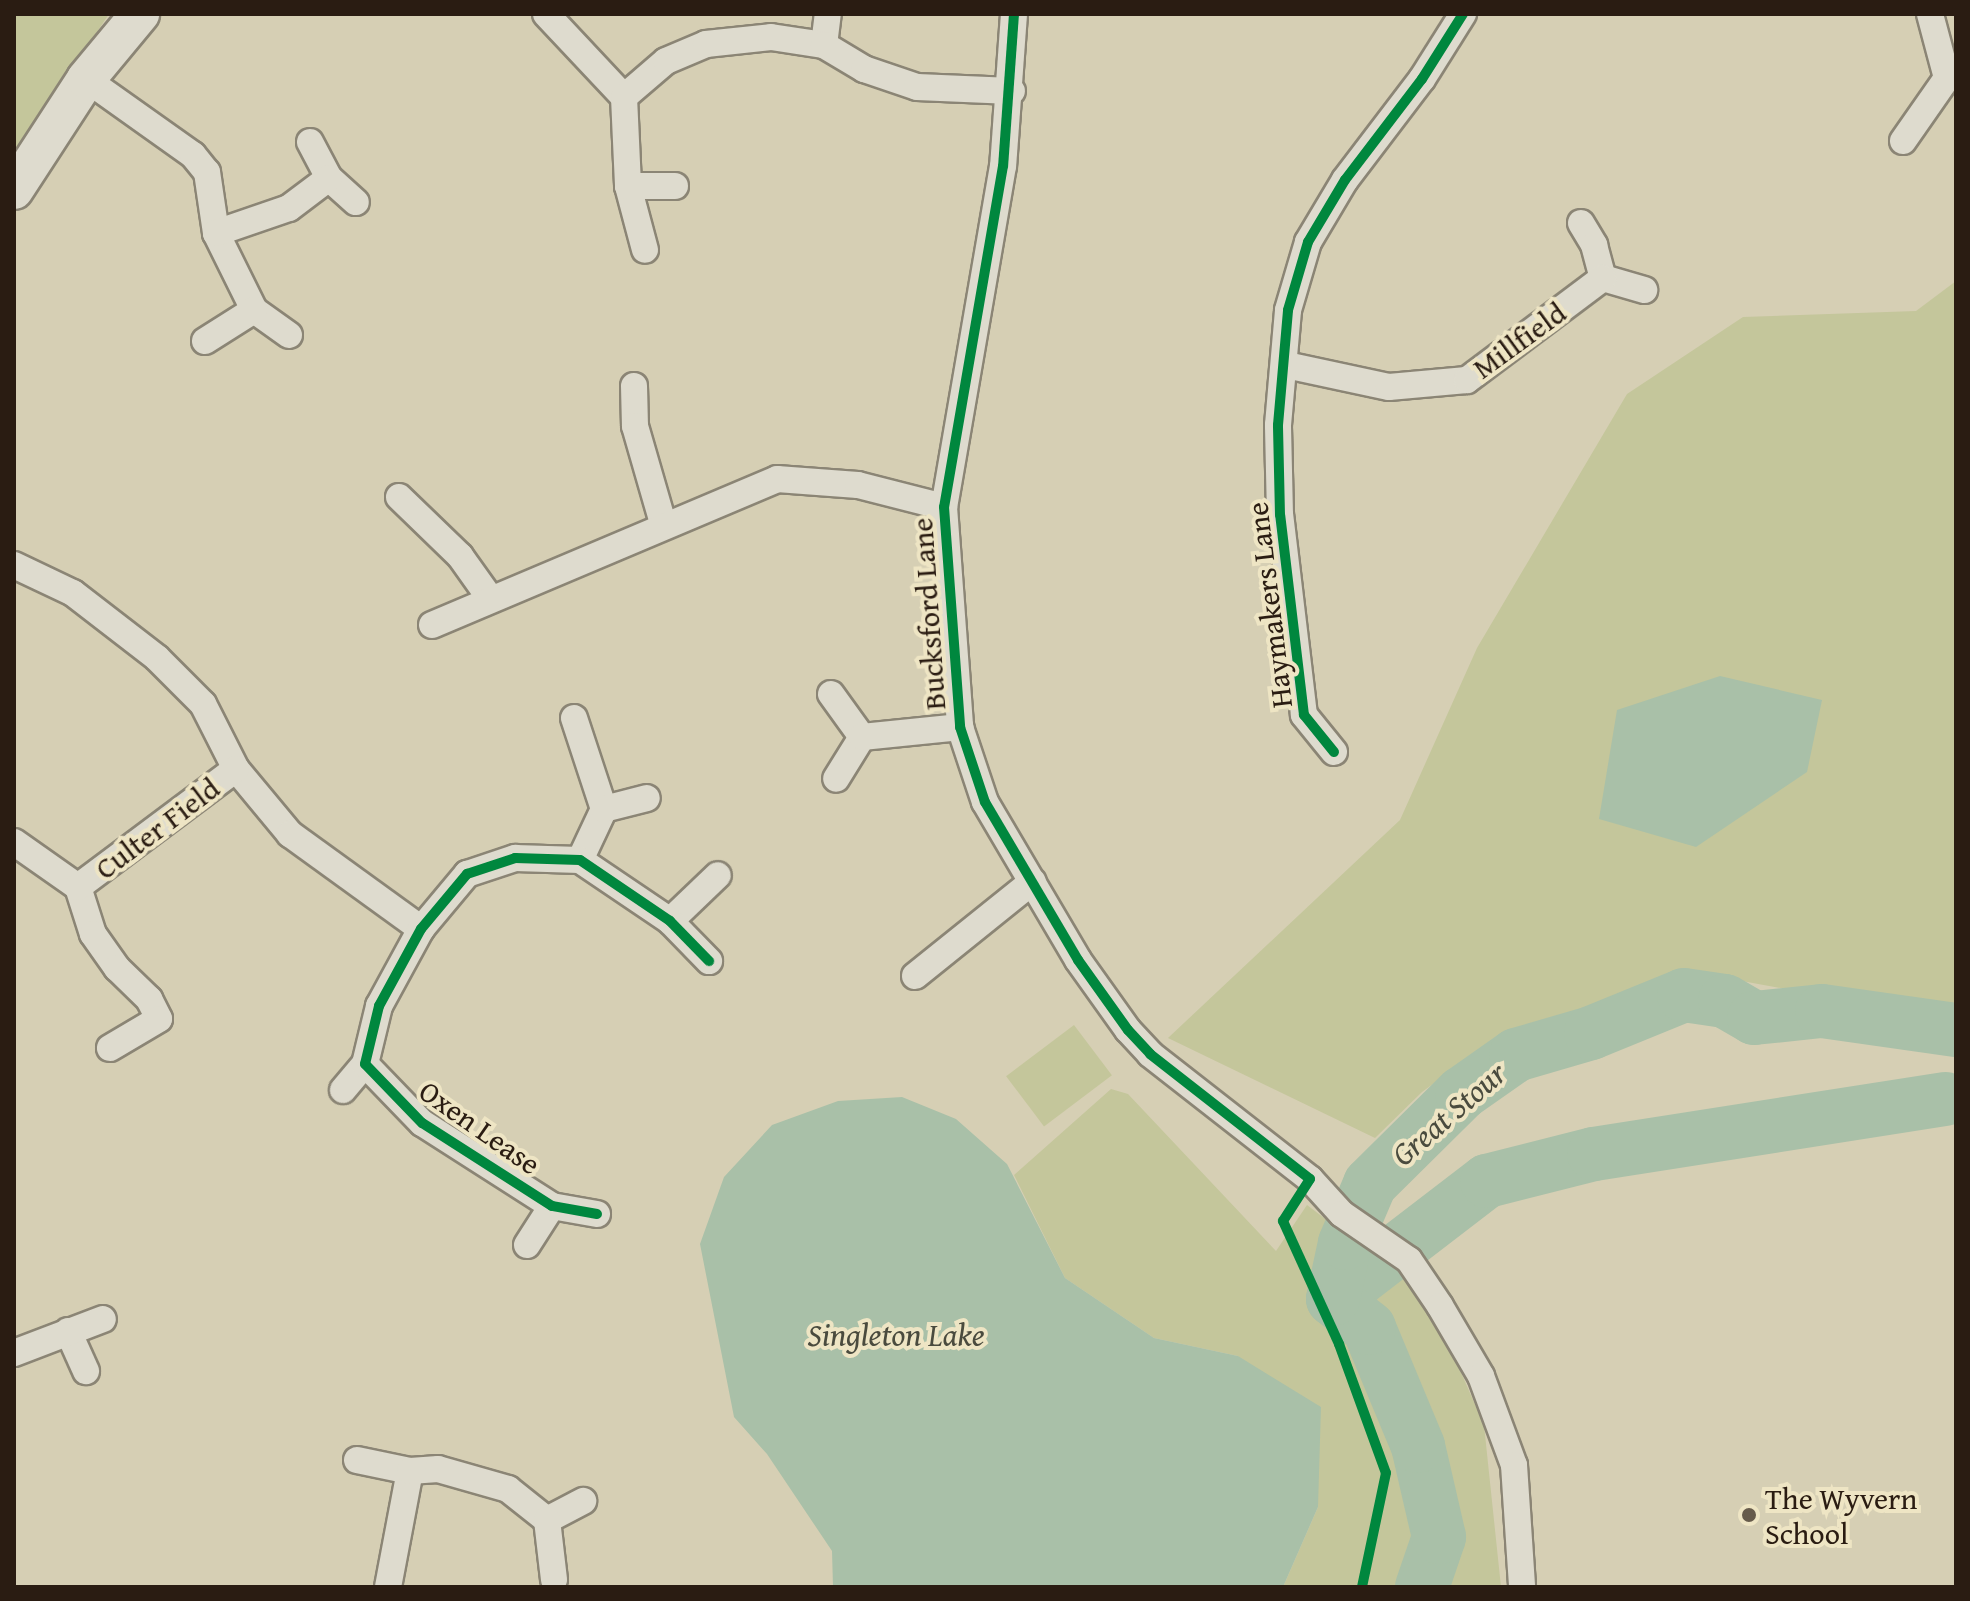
<!DOCTYPE html>
<style>
body{margin:0}
#map{position:relative;width:1970px;height:1601px;overflow:hidden;background:#d6cfb4;font-family:"Gentium Book Plus",serif}
div>[style]{position:absolute}
.green>*{inset:0;background:#c4c69b;transform-origin:0 0}
.water>*{inset:0;background:#a9c0a8}
.river>*{height:54px;margin:-27px;padding:0 27px;transform-origin:27px;border-radius:27px;background:#a9c0a8}
.roads{filter:drop-shadow(2px 0 #8b8575) drop-shadow(-2px 0 #8b8575) drop-shadow(0 2px #8b8575) drop-shadow(0 -2px #8b8575)}
.street>*{height:26px;margin:-13px;padding:0 13px;transform-origin:13px;border-radius:13px;background:#dedbce}
.secondary>*{height:38px;margin:-19px;padding:0 19px;transform-origin:19px;border-radius:19px;background:#dedbce}
.cycleway>*{height:10px;margin:-5px;padding:0 5px;transform-origin:5px;border-radius:5px;background:#00873e}
.dots>*{width:22px;height:22px;translate:-50% -50%;box-sizing:border-box;border:4px solid #eee5c4;border-radius:50%}
span{translate:-50% -50%;white-space:nowrap;text-align:center;line-height:1.15;-webkit-text-stroke:8px #eee5c4;paint-order:stroke}
.street-label{font-size:30px;color:#2a1c12}
.poi-label{font-size:30px;color:#2a1c12}
.left{translate:0 -50%;text-align:left}
.water-label{font-size:32px;color:#4a4b3e;font-style:italic}
.frame{position:absolute;inset:0;border:16px solid #2a1c12;pointer-events:none}
</style>
<div id="map">
<div class="green">
<div style="clip-path:polygon(14px 14px,109px 14px,14px 156px)"></div>
<div style="clip-path:polygon(1956px 281px,1956px 1020px,1731px 979px,1671px 978px,1633px 999px,1501px 1034px,1422px 1092px,1375px 1138px,1168px 1038px,1400px 820px,1477px 648px,1627px 394px,1743px 317px,1916px 311px)"></div>
<div style="left:1074px;top:1025px;width:63px;height:85px;rotate:53deg"></div>
<div style="clip-path:polygon(1111px 1089px,1128px 1094px,1276px 1251px,1307px 1205px,1428px 1297px,1484px 1425px,1501px 1587px,1283px 1587px,1318px 1507px,1238px 1356px,1154px 1338px,1065px 1278px,1014px 1175px)"></div>
</div>
<div class="water">
<div style="clip-path:polygon(1720px 676px,1822px 700px,1807px 772px,1696px 847px,1599px 819px,1617px 710px)"></div>
<div style="clip-path:polygon(902px 1097px,956px 1119px,1007px 1164px,1065px 1278px,1154px 1338px,1238px 1356px,1321px 1407px,1318px 1507px,1283px 1587px,833px 1587px,832px 1551px,767px 1454px,734px 1417px,700px 1244px,724px 1177px,772px 1125px,838px 1101px)"></div>
</div>
<div class="river">
<div style="left:1333px;top:1299px;width:194px;rotate:-37.5deg"></div>
<div style="left:1487px;top:1181px;width:110px;rotate:-14.2deg"></div>
<div style="left:1594px;top:1154px;width:356px;rotate:-8.9deg"></div>
<div style="left:1422px;top:1587px;width:53px;rotate:-71.2deg"></div>
<div style="left:1439px;top:1537px;width:93px;rotate:-103deg"></div>
<div style="left:1418px;top:1446px;width:128px;rotate:-112.6deg"></div>
<div style="left:1369px;top:1328px;width:46px;rotate:-141.1deg"></div>
<div style="left:1333px;top:1299px;width:57px;rotate:-77.9deg"></div>
<div style="left:1345px;top:1243px;width:64px;rotate:-67deg"></div>
<div style="left:1370px;top:1184px;width:129px;rotate:-44.7deg"></div>
<div style="left:1462px;top:1093px;width:66px;rotate:-35.1deg"></div>
<div style="left:1516px;top:1055px;width:78px;rotate:-16.3deg"></div>
<div style="left:1591px;top:1033px;width:100px;rotate:-22.2deg"></div>
<div style="left:1684px;top:995px;width:41px;rotate:8.3deg"></div>
<div style="left:1725px;top:1001px;width:34px;rotate:30deg"></div>
<div style="left:1754px;top:1018px;width:68px;rotate:-5.9deg"></div>
<div style="left:1822px;top:1011px;width:135px;rotate:8.1deg"></div>
</div>
<div class="roads">
<div class="street">
<div style="left:546px;top:14px;width:114px;rotate:46.8deg"></div>
<div style="left:624px;top:97px;width:89px;rotate:87.4deg"></div>
<div style="left:628px;top:186px;width:66px;rotate:75.1deg"></div>
<div style="left:1014px;top:14px;width:152px;rotate:94.1deg"></div>
<div style="left:1003px;top:166px;width:346px;rotate:99.8deg"></div>
<div style="left:944px;top:507px;width:221px;rotate:85.8deg"></div>
<div style="left:960px;top:727px;width:79px;rotate:71.6deg"></div>
<div style="left:985px;top:802px;width:183px;rotate:59.5deg"></div>
<div style="left:1078px;top:960px;width:86px;rotate:54.5deg"></div>
<div style="left:1128px;top:1030px;width:33px;rotate:47deg"></div>
<div style="left:1150px;top:1054px;width:203px;rotate:38deg"></div>
<div style="left:1310px;top:1179px;width:47px;rotate:47.6deg"></div>
<div style="left:1342px;top:1214px;width:81px;rotate:34.5deg"></div>
<div style="left:1409px;top:1260px;width:55px;rotate:56deg"></div>
<div style="left:1440px;top:1306px;width:81px;rotate:59.6deg"></div>
<div style="left:1481px;top:1376px;width:95px;rotate:69.7deg"></div>
<div style="left:1514px;top:1465px;width:122px;rotate:86.2deg"></div>
<div style="left:824px;top:45px;width:31px;rotate:-83deg"></div>
<div style="left:86px;top:79px;width:131px;rotate:35.4deg"></div>
<div style="left:193px;top:155px;width:22px;rotate:51deg"></div>
<div style="left:207px;top:172px;width:62px;rotate:81.6deg"></div>
<div style="left:216px;top:233px;width:86px;rotate:63.7deg"></div>
<div style="left:254px;top:310px;width:43px;rotate:35.5deg"></div>
<div style="left:624px;top:97px;width:55px;rotate:-40.6deg"></div>
<div style="left:666px;top:61px;width:43px;rotate:-23deg"></div>
<div style="left:706px;top:44px;width:65px;rotate:-6.1deg"></div>
<div style="left:771px;top:37px;width:54px;rotate:8.6deg"></div>
<div style="left:824px;top:45px;width:47px;rotate:31deg"></div>
<div style="left:864px;top:69px;width:56px;rotate:18.8deg"></div>
<div style="left:917px;top:87px;width:95px;rotate:2.4deg"></div>
<div style="left:1903px;top:141px;width:77px;rotate:-55.1deg"></div>
<div style="left:1947px;top:78px;width:66px;rotate:-104.9deg"></div>
<div style="left:310px;top:142px;width:41px;rotate:62.2deg"></div>
<div style="left:329px;top:178px;width:36px;rotate:42deg"></div>
<div style="left:628px;top:186px;width:47px"></div>
<div style="left:1581px;top:223px;width:26px;rotate:59deg"></div>
<div style="left:1594px;top:245px;width:34px;rotate:75deg"></div>
<div style="left:1603px;top:278px;width:43px;rotate:16.3deg"></div>
<div style="left:216px;top:233px;width:77px;rotate:-18.9deg"></div>
<div style="left:289px;top:208px;width:50px;rotate:-36.9deg"></div>
<div style="left:205px;top:341px;width:58px;rotate:-32.3deg"></div>
<div style="left:1286px;top:365px;width:105px;rotate:12.1deg"></div>
<div style="left:1389px;top:387px;width:78px;rotate:-5.1deg"></div>
<div style="left:1467px;top:380px;width:170px;rotate:-36.9deg"></div>
<div style="left:634px;top:386px;width:40px;rotate:88.6deg"></div>
<div style="left:635px;top:426px;width:101px;rotate:73.9deg"></div>
<div style="left:399px;top:497px;width:85px;rotate:44deg"></div>
<div style="left:460px;top:556px;width:52px;rotate:54.5deg"></div>
<div style="left:14px;top:565px;width:65px;rotate:25.4deg"></div>
<div style="left:73px;top:593px;width:106px;rotate:37.7deg"></div>
<div style="left:157px;top:658px;width:65px;rotate:45deg"></div>
<div style="left:203px;top:704px;width:73px;rotate:63.1deg"></div>
<div style="left:236px;top:769px;width:85px;rotate:50.3deg"></div>
<div style="left:290px;top:834px;width:162px;rotate:35.9deg"></div>
<div style="left:432px;top:625px;width:375px;rotate:-22.9deg"></div>
<div style="left:777px;top:479px;width:81px;rotate:4.2deg"></div>
<div style="left:858px;top:485px;width:89px;rotate:14.3deg"></div>
<div style="left:831px;top:694px;width:53px;rotate:54.2deg"></div>
<div style="left:862px;top:737px;width:49px;rotate:121.8deg"></div>
<div style="left:574px;top:718px;width:96px;rotate:71.8deg"></div>
<div style="left:604px;top:809px;width:56px;rotate:115.2deg"></div>
<div style="left:862px;top:737px;width:99px;rotate:-5.8deg"></div>
<div style="left:1334px;top:752px;width:48px;rotate:-129deg"></div>
<div style="left:1304px;top:715px;width:201px;rotate:-96.8deg"></div>
<div style="left:1280px;top:515px;width:90px;rotate:-91.3deg"></div>
<div style="left:1278px;top:425px;width:115px;rotate:-85deg"></div>
<div style="left:1288px;top:310px;width:71px;rotate:-73.6deg"></div>
<div style="left:1308px;top:242px;width:72px;rotate:-59.2deg"></div>
<div style="left:1345px;top:180px;width:127px;rotate:-52.7deg"></div>
<div style="left:1422px;top:79px;width:77px;rotate:-57.8deg"></div>
<div style="left:604px;top:809px;width:44px;rotate:-14.3deg"></div>
<div style="left:14px;top:842px;width:78px;rotate:35.1deg"></div>
<div style="left:78px;top:887px;width:49px;rotate:72.3deg"></div>
<div style="left:93px;top:934px;width:42px;rotate:54.8deg"></div>
<div style="left:117px;top:968px;width:45px;rotate:44.1deg"></div>
<div style="left:149px;top:999px;width:22px;rotate:63deg"></div>
<div style="left:159px;top:1019px;width:57px;rotate:149.4deg"></div>
<div style="left:78px;top:887px;width:197px;rotate:-36.8deg"></div>
<div style="left:670px;top:921px;width:66px;rotate:-43.8deg"></div>
<div style="left:915px;top:976px;width:151px;rotate:-38.8deg"></div>
<div style="left:343px;top:1090px;width:34px;rotate:-50deg"></div>
<div style="left:597px;top:1214px;width:46px;rotate:-169.9deg"></div>
<div style="left:552px;top:1206px;width:154px;rotate:-147.4deg"></div>
<div style="left:422px;top:1123px;width:82px;rotate:-134deg"></div>
<div style="left:365px;top:1064px;width:60px;rotate:-76.4deg"></div>
<div style="left:379px;top:1006px;width:88px;rotate:-61.4deg"></div>
<div style="left:421px;top:929px;width:72px;rotate:-50.1deg"></div>
<div style="left:467px;top:874px;width:51px;rotate:-18.4deg"></div>
<div style="left:515px;top:858px;width:65px;rotate:1.8deg"></div>
<div style="left:580px;top:860px;width:109px;rotate:34.1deg"></div>
<div style="left:670px;top:921px;width:56px;rotate:45.7deg"></div>
<div style="left:527px;top:1245px;width:46px;rotate:-57.3deg"></div>
<div style="left:68px;top:1331px;width:44px;rotate:65.8deg"></div>
<div style="left:14px;top:1353px;width:95px;rotate:-20.9deg"></div>
<div style="left:357px;top:1460px;width:54px;rotate:11.7deg"></div>
<div style="left:547px;top:1520px;width:41px;rotate:-27.8deg"></div>
<div style="left:388px;top:1587px;width:118px;rotate:-79.3deg"></div>
<div style="left:410px;top:1471px;width:28px;rotate:-4deg"></div>
<div style="left:438px;top:1469px;width:73px;rotate:15.9deg"></div>
<div style="left:508px;top:1489px;width:50px;rotate:38.5deg"></div>
<div style="left:547px;top:1520px;width:60px;rotate:83.3deg"></div>
</div>
<div class="secondary">
<div style="left:14px;top:190px;width:132px;rotate:-57deg"></div>
<div style="left:86px;top:79px;width:85px;rotate:-50.3deg"></div>
</div>
</div>
<div class="cycleway">
<div style="left:1014px;top:14px;width:152px;rotate:94.1deg"></div>
<div style="left:1003px;top:166px;width:346px;rotate:99.8deg"></div>
<div style="left:944px;top:507px;width:221px;rotate:85.8deg"></div>
<div style="left:960px;top:727px;width:79px;rotate:71.6deg"></div>
<div style="left:985px;top:802px;width:183px;rotate:59.5deg"></div>
<div style="left:1078px;top:960px;width:86px;rotate:54.5deg"></div>
<div style="left:1128px;top:1030px;width:33px;rotate:47deg"></div>
<div style="left:1150px;top:1054px;width:203px;rotate:38deg"></div>
<div style="left:1310px;top:1179px;width:50px;rotate:122.7deg"></div>
<div style="left:1283px;top:1221px;width:135px;rotate:65.5deg"></div>
<div style="left:1339px;top:1344px;width:137px;rotate:70deg"></div>
<div style="left:1386px;top:1473px;width:116px;rotate:101.9deg"></div>
<div style="left:1334px;top:752px;width:48px;rotate:-129deg"></div>
<div style="left:1304px;top:715px;width:201px;rotate:-96.8deg"></div>
<div style="left:1280px;top:515px;width:90px;rotate:-91.3deg"></div>
<div style="left:1278px;top:425px;width:115px;rotate:-85deg"></div>
<div style="left:1288px;top:310px;width:71px;rotate:-73.6deg"></div>
<div style="left:1308px;top:242px;width:72px;rotate:-59.2deg"></div>
<div style="left:1345px;top:180px;width:127px;rotate:-52.7deg"></div>
<div style="left:1422px;top:79px;width:77px;rotate:-57.8deg"></div>
<div style="left:597px;top:1214px;width:46px;rotate:-169.9deg"></div>
<div style="left:552px;top:1206px;width:154px;rotate:-147.4deg"></div>
<div style="left:422px;top:1123px;width:82px;rotate:-134deg"></div>
<div style="left:365px;top:1064px;width:60px;rotate:-76.4deg"></div>
<div style="left:379px;top:1006px;width:88px;rotate:-61.4deg"></div>
<div style="left:421px;top:929px;width:72px;rotate:-50.1deg"></div>
<div style="left:467px;top:874px;width:51px;rotate:-18.4deg"></div>
<div style="left:515px;top:858px;width:65px;rotate:1.8deg"></div>
<div style="left:580px;top:860px;width:109px;rotate:34.1deg"></div>
<div style="left:670px;top:921px;width:56px;rotate:45.7deg"></div>
</div>
<div class="dots">
<div style="left:1749px;top:1515px;background:#665b4b"></div>
</div>
<div class="street-label">
<span style="left:1519px;top:340px;rotate:-36deg">Millfield</span>
<span style="left:1269px;top:605px;rotate:-97deg">Haymakers Lane</span>
<span style="left:928px;top:614px;rotate:-94deg">Bucksford Lane</span>
<span style="left:157px;top:828px;rotate:-37deg">Culter Field</span>
<span style="left:480px;top:1127px;rotate:35deg">Oxen Lease</span>
</div>
<div class="poi-label">
<span class="left" style="left:1765px;top:1515px">The Wyvern<br>School</span>
</div>
<div class="water-label">
<span style="left:1449px;top:1114px;rotate:-41deg">Great Stour</span>
<span style="left:896px;top:1335px">Singleton Lake</span>
</div>
<div class="frame"></div>
</div>
